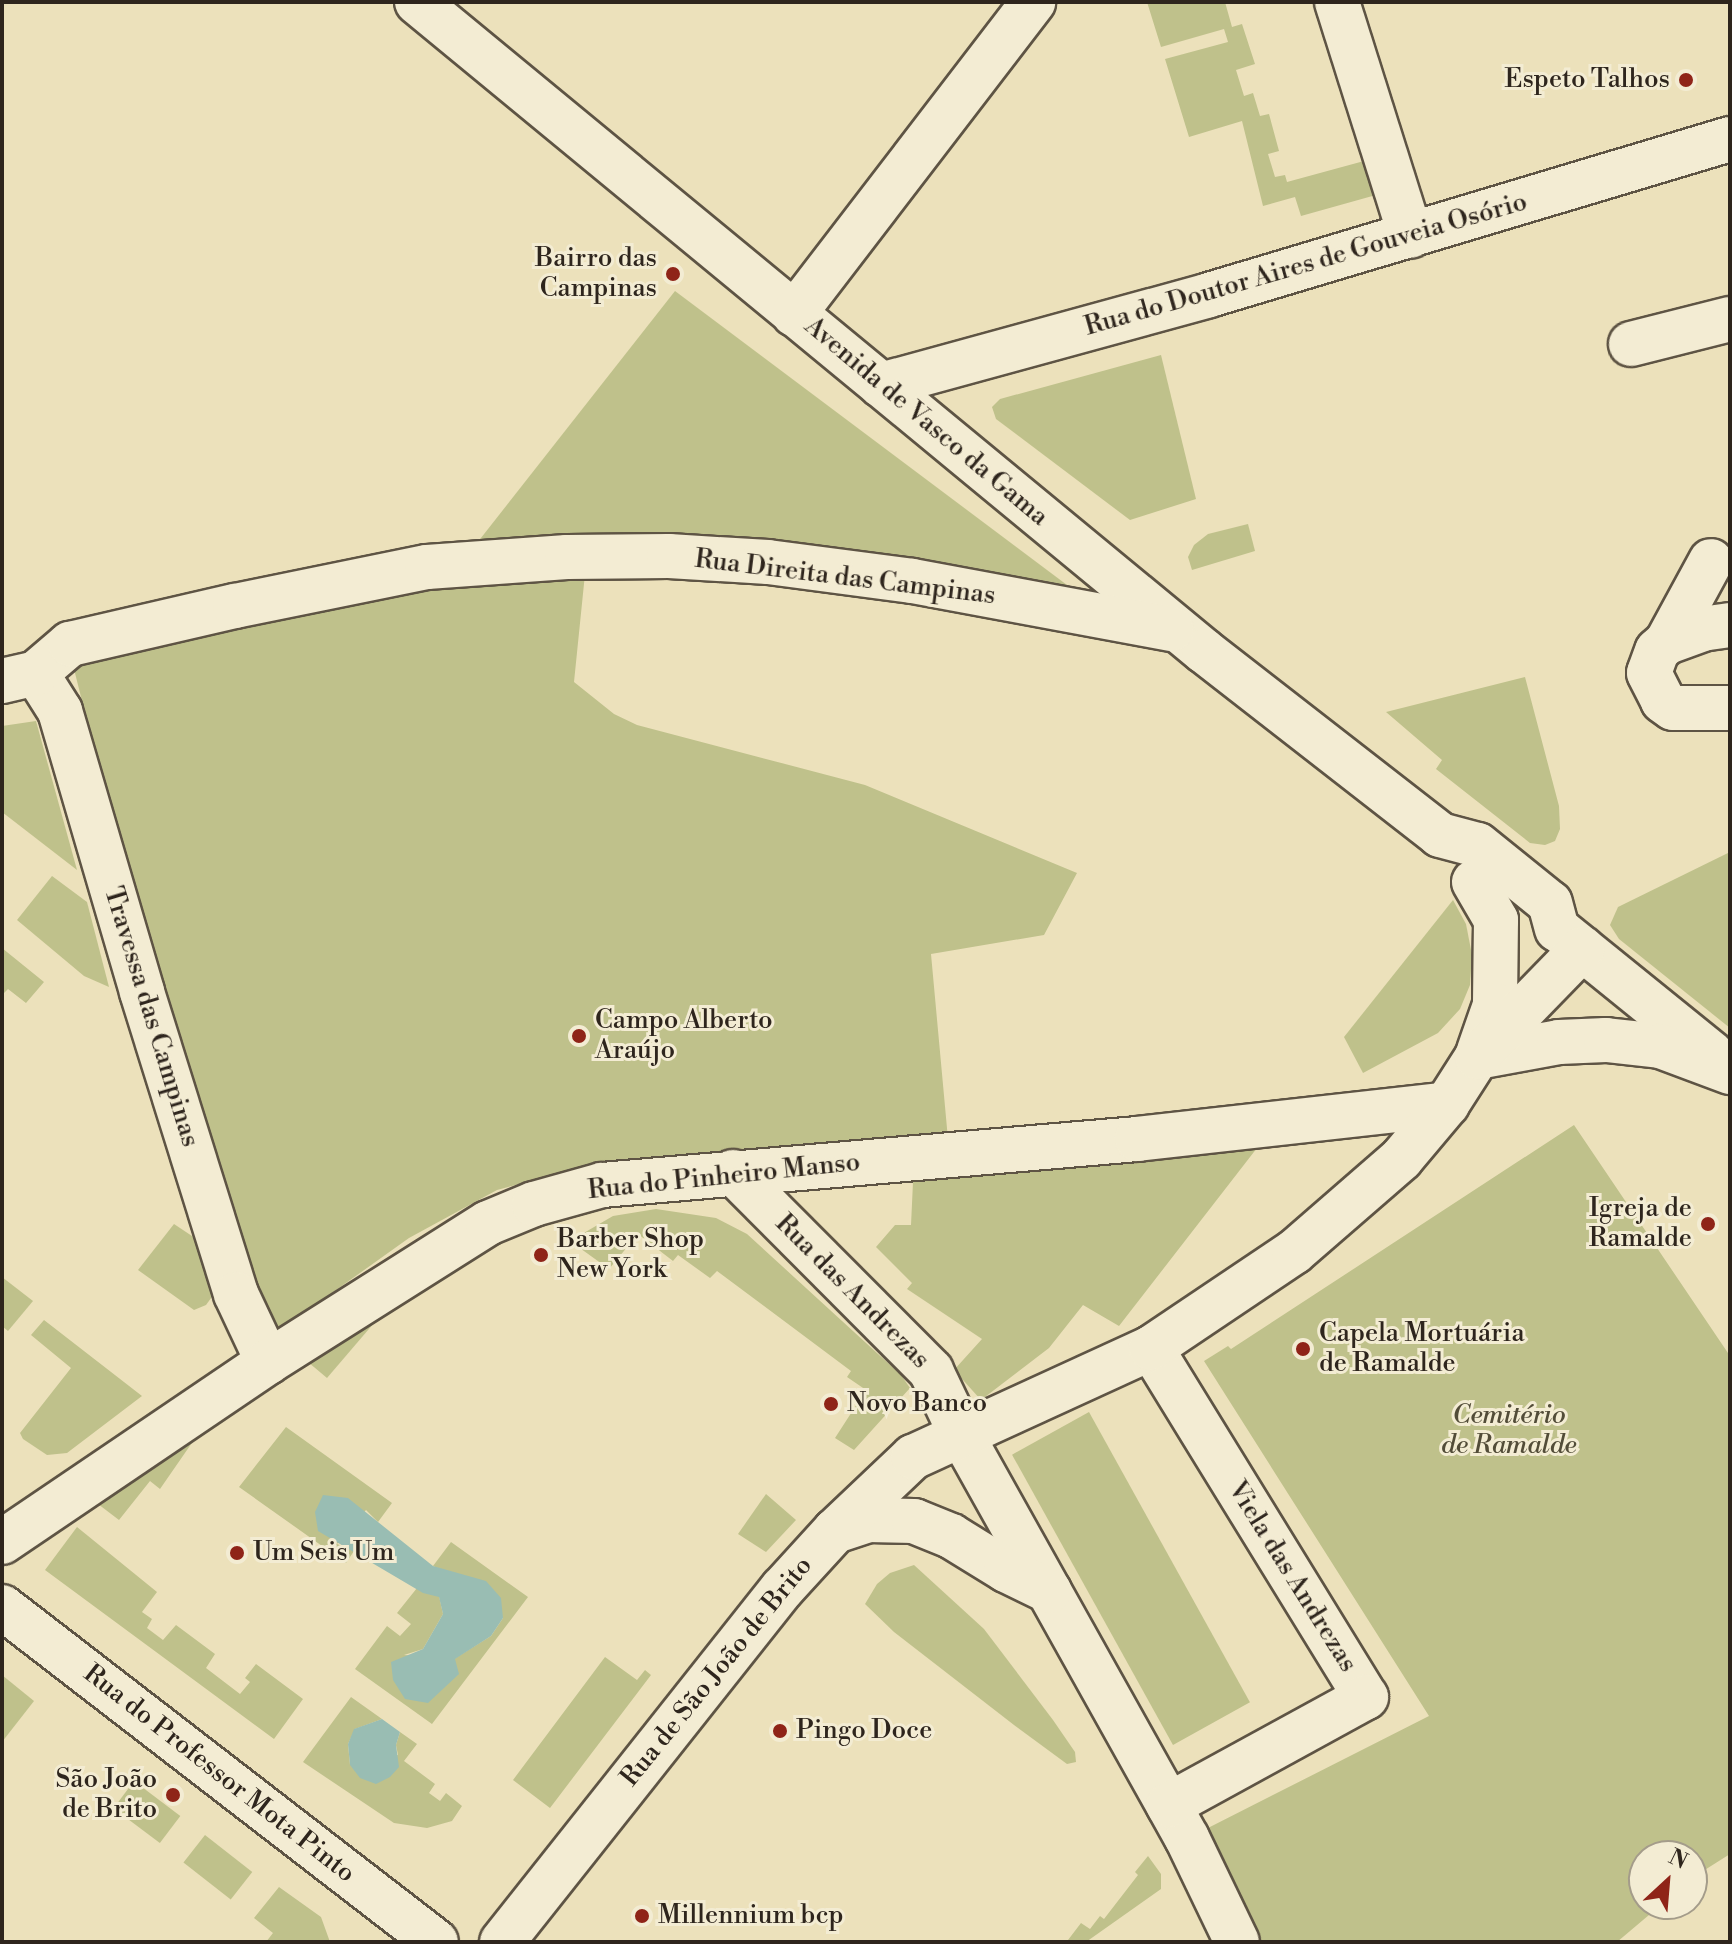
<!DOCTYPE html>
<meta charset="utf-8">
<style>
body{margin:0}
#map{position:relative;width:1732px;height:1944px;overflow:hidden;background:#ece1bb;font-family:"Libre Bodoni",serif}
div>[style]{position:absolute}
.green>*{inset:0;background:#bfc18b;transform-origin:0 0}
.water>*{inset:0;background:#99bdb3}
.roads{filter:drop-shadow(2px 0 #5e5444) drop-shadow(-2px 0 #5e5444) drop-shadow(0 2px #5e5444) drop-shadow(0 -2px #5e5444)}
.minor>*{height:44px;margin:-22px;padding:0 22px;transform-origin:22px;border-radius:22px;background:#f3ecd3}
.dots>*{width:22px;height:22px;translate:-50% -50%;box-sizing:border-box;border:4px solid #f3ecd3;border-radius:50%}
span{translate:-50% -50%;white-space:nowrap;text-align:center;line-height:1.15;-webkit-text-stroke:6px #f3ecd3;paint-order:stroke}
.poi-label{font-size:26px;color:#2e251d}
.right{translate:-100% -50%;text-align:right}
.left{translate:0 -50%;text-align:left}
.street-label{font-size:26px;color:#2e251d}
.park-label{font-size:26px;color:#524c38;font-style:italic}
.frame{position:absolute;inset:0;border:4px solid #2e251d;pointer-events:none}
.north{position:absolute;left:1628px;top:1840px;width:80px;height:80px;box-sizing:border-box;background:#f3ecd3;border:2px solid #a49c8a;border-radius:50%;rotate:26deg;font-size:22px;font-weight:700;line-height:32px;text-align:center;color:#2e251d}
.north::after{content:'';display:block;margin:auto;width:28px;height:36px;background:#8f2418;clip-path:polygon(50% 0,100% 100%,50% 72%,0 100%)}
</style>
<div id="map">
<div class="green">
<div style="clip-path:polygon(1147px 2px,1225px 2px,1232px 27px,1242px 24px,1255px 64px,1236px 70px,1244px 96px,1253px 93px,1260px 116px,1269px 114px,1279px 151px,1268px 154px,1275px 177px,1285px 175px,1287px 182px,1364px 161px,1376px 195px,1301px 216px,1295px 197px,1263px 206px,1242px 121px,1189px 137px,1165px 59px,1228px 42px,1224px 29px,1161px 47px)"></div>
<div style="clip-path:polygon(675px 291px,1087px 600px,466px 557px)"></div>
<div style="clip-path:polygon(1161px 355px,1196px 499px,1130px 520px,996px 419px,992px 407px,1000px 399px)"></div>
<div style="clip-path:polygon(1248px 524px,1255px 551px,1192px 570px,1188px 557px,1194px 545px,1208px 534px)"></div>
<div style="clip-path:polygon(585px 574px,574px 682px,614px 714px,637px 725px,865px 785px,1077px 873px,1044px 935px,931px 954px,948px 1139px,574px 1169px,497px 1190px,409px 1238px,280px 1330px,248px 1292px,115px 833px,72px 661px,293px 611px,483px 580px)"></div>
<div style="clip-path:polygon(1525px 677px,1559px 806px,1560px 829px,1555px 841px,1545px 845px,1530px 843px,1436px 769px,1442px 760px,1386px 712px)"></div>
<div style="clip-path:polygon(36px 721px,77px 870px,2px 812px,2px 726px)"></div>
<div style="clip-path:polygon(1730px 852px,1730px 1028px,1619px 939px,1610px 925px,1618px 907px)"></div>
<div style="clip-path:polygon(52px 876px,87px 902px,109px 987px,84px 976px,17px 920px)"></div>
<div style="clip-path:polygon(1453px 900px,1466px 924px,1472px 955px,1470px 985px,1460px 1009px,1438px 1033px,1363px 1073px,1344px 1037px)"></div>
<div style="clip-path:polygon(2px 948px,44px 982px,26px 1003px,8px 989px,2px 995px)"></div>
<div style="clip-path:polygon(1574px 1125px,1730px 1356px,1730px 1854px,1692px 1878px,1692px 1856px,1644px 1856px,1644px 1904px,1662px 1904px,1617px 1942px,1254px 1942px,1204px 1830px,1429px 1716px,1204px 1361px,1228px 1346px,1231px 1349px)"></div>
<div style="clip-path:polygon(1257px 1148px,1119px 1326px,1083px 1305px,1049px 1348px,981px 1400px,954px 1370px,982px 1339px,907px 1289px,912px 1283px,876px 1247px,895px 1225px,911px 1225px,913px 1182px)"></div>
<div style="clip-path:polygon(656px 1209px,716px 1218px,747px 1234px,901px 1375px,910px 1388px,854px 1450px,835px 1438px,866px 1390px,847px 1377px,851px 1371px,717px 1271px,710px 1278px,678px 1255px,673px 1261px,638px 1234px,609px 1269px,570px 1241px,613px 1216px)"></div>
<div style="clip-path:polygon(174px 1224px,198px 1240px,214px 1294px,206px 1305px,194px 1310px,138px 1270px)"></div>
<div style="clip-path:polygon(2px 1277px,33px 1301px,8px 1331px,2px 1326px)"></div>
<div style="clip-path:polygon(386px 1309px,327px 1378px,302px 1357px)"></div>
<div style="clip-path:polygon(44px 1320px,142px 1396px,67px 1453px,47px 1455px,23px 1439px,20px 1433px,71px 1368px,31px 1335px)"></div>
<div style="left:1089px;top:1412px;width:332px;height:88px;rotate:61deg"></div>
<div style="clip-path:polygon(286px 1427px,392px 1503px,378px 1522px,366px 1510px,337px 1544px,354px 1551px,346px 1563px,239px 1487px)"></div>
<div style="clip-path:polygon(196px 1437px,160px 1489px,150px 1481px,119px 1520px,98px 1504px)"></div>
<div style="clip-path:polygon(766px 1494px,796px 1520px,766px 1552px,738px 1534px)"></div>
<div style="clip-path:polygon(77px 1527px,157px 1592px,142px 1612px,152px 1619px,147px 1628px,163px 1640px,176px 1625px,215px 1654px,206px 1668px,240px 1694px,250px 1682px,245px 1678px,256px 1664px,303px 1699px,274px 1739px,45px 1570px)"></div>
<div style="clip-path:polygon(451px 1542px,528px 1597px,432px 1724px,355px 1669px,387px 1626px,400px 1636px,411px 1624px,397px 1613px,417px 1588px,439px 1596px,443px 1614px,423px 1649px,404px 1655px,454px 1659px,491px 1636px,503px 1618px,447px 1572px,433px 1566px)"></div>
<div style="clip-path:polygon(914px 1565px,984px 1629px,1053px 1720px,1075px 1752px,1076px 1762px,1067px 1764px,1014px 1725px,894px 1632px,865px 1604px,877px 1584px,890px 1573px)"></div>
<div style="clip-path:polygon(605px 1657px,637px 1680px,645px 1670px,651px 1675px,550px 1808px,513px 1780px)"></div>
<div style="clip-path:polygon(2px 1675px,34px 1701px,2px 1742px)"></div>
<div style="clip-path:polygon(351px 1697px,382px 1719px,355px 1729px,348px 1744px,350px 1765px,398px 1755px,396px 1745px,400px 1732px,417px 1744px,404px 1761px,435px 1784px,429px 1793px,440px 1801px,446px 1793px,462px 1806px,452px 1821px,427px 1828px,394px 1823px,303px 1762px)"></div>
<div style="left:134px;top:1781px;width:58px;height:34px;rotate:37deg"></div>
<div style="left:205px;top:1835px;width:60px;height:35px;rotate:38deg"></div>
<div style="clip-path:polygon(1148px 1856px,1161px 1874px,1161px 1889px,1086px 1942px,1070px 1942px,1068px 1940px,1081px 1923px,1090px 1929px,1100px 1916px,1104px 1919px,1138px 1875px,1135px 1872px)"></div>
<div style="clip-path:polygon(279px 1887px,321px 1917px,330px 1942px,266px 1942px,273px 1933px,254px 1918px)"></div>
</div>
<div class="water">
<div style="clip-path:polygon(323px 1495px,348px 1498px,433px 1566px,486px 1581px,501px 1598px,503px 1618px,491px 1636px,455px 1659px,459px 1674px,428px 1703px,405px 1699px,393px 1680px,391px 1662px,423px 1649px,443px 1614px,439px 1597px,423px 1593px,318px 1531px,315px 1512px)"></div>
<div style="clip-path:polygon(382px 1719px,400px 1732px,396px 1745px,399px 1767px,390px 1777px,376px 1784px,360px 1778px,350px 1765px,348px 1744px,354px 1729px)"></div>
</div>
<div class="roads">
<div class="minor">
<div style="left:417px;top:2px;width:1020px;rotate:39.51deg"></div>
<div style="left:1204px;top:651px;width:299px;rotate:37.9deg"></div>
<div style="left:1440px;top:835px;width:39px;rotate:15deg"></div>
<div style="left:1478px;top:845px;width:92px;rotate:38.9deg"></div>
<div style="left:1550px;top:903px;width:27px;rotate:75deg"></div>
<div style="left:1337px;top:2px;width:245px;rotate:72.5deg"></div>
<div style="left:794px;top:314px;width:393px;rotate:-52.5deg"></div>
<div style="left:1631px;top:344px;width:102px;rotate:-14.2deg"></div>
<div style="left:881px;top:385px;width:340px;rotate:-15.3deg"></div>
<div style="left:1209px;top:295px;width:544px;rotate:-16.67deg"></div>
<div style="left:1730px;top:625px;width:27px;rotate:172deg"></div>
<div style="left:1703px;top:629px;width:38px;rotate:160deg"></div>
<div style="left:1667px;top:642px;width:13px;rotate:138deg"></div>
<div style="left:1657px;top:651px;width:23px;rotate:110deg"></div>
<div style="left:1649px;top:673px;width:31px;rotate:63deg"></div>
<div style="left:1663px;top:701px;width:12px;rotate:35deg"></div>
<div style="left:1673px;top:708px;width:57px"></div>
<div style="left:1667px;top:642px;width:92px;rotate:-61.5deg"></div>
<div style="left:36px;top:673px;width:45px;rotate:57.7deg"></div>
<div style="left:60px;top:711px;width:293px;rotate:73.7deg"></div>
<div style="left:142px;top:992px;width:316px;rotate:72.7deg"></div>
<div style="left:236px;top:1294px;width:75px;rotate:64.8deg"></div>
<div style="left:2px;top:681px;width:35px;rotate:-13deg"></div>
<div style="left:36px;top:673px;width:45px;rotate:-40.5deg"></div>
<div style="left:70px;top:644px;width:169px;rotate:-13deg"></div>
<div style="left:235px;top:606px;width:196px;rotate:-11.5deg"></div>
<div style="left:427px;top:567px;width:140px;rotate:-4.1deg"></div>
<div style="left:567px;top:557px;width:102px;rotate:-0.6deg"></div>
<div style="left:669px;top:556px;width:99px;rotate:3.5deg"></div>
<div style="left:768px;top:562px;width:145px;rotate:7.5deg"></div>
<div style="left:912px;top:581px;width:264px;rotate:10.5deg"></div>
<div style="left:1474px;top:882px;width:44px;rotate:59.9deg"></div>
<div style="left:1496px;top:920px;width:85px;rotate:90.7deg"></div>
<div style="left:1495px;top:1005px;width:49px;rotate:109.2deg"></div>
<div style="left:1559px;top:930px;width:196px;rotate:39deg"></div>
<div style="left:1477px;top:1057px;width:83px;rotate:-10.4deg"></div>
<div style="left:1559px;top:1042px;width:47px;rotate:-2.4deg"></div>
<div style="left:1606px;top:1040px;width:54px;rotate:6.3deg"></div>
<div style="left:1660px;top:1046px;width:75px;rotate:20.4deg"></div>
<div style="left:733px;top:1172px;width:281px;rotate:45.1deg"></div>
<div style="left:931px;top:1371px;width:68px;rotate:64.6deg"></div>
<div style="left:960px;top:1432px;width:465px;rotate:60.8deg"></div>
<div style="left:1187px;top:1838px;width:115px;rotate:64.3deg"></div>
<div style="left:1151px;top:1348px;width:410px;rotate:58.4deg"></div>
<div style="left:1366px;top:1697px;width:225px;rotate:151.3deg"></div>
<div style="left:835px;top:1531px;width:35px;rotate:-18deg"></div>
<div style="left:868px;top:1520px;width:46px;rotate:1.2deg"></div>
<div style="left:914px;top:1521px;width:40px;rotate:22deg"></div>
<div style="left:951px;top:1536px;width:65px;rotate:31.7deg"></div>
<div style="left:1006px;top:1570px;width:48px;rotate:26deg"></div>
<div style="left:2px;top:1542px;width:321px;rotate:-34.1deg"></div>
<div style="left:268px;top:1362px;width:260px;rotate:-32.3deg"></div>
<div style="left:488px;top:1223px;width:50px;rotate:-22.4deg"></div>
<div style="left:534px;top:1204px;width:71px;rotate:-15.6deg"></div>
<div style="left:602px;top:1185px;width:537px;rotate:-4.91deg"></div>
<div style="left:1137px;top:1139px;width:312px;rotate:-6.4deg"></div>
<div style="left:2px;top:1607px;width:548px;rotate:37.66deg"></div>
<div style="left:502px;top:1942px;width:451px;rotate:-51.6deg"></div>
<div style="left:782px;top:1589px;width:79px;rotate:-47.6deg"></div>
<div style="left:835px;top:1531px;width:108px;rotate:-43.5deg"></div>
<div style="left:913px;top:1457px;width:262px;rotate:-24.6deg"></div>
<div style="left:1151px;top:1348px;width:172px;rotate:-33.9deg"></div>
<div style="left:1294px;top:1252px;width:142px;rotate:-41deg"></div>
<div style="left:1401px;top:1159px;width:72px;rotate:-50.1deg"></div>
<div style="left:1447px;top:1104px;width:56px;rotate:-57.4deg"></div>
<div style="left:1477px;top:1057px;width:151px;rotate:-45.8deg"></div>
</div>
</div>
<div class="dots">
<div style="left:1686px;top:80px;background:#8f2418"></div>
<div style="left:673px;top:274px;background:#8f2418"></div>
<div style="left:579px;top:1036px;background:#8f2418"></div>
<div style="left:1708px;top:1224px;background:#8f2418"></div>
<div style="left:541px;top:1255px;background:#8f2418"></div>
<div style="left:1303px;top:1349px;background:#8f2418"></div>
<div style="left:831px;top:1404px;background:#8f2418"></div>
<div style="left:237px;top:1553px;background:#8f2418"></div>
<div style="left:780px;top:1731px;background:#8f2418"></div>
<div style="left:173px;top:1795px;background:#8f2418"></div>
<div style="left:642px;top:1916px;background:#8f2418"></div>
</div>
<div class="poi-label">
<span class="right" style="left:1670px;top:80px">Espeto Talhos</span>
<span class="right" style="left:657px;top:274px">Bairro das<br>Campinas</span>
<span class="left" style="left:595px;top:1036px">Campo Alberto<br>Araújo</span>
<span class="right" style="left:1692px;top:1224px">Igreja de<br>Ramalde</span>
<span class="left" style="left:557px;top:1255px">Barber Shop<br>New York</span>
<span class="left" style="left:1319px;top:1349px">Capela Mortuária<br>de Ramalde</span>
<span class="left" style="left:847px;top:1404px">Novo Banco</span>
<span class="left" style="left:253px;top:1553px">Um Seis Um</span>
<span class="left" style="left:796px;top:1731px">Pingo Doce</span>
<span class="right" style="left:157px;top:1795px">São João<br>de Brito</span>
<span class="left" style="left:658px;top:1916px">Millennium bcp</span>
</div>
<div class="street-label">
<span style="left:1306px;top:265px;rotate:-16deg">Rua do Doutor Aires de Gouveia Osório</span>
<span style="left:926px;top:422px;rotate:40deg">Avenida de Vasco da Gama</span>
<span style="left:845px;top:578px;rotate:7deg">Rua Direita das Campinas</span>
<span style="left:151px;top:1017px;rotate:73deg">Travessa das Campinas</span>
<span style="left:724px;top:1177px;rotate:-6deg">Rua do Pinheiro Manso</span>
<span style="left:852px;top:1292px;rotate:45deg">Rua das Andrezas</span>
<span style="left:1292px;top:1577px;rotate:58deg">Viela das Andrezas</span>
<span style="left:717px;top:1672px;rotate:-51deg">Rua de São João de Brito</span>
<span style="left:219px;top:1774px;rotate:38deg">Rua do Professor Mota Pinto</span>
</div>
<div class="park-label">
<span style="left:1509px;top:1431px">Cemitério<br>de Ramalde</span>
</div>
<div class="frame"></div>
<div class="north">N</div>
</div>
